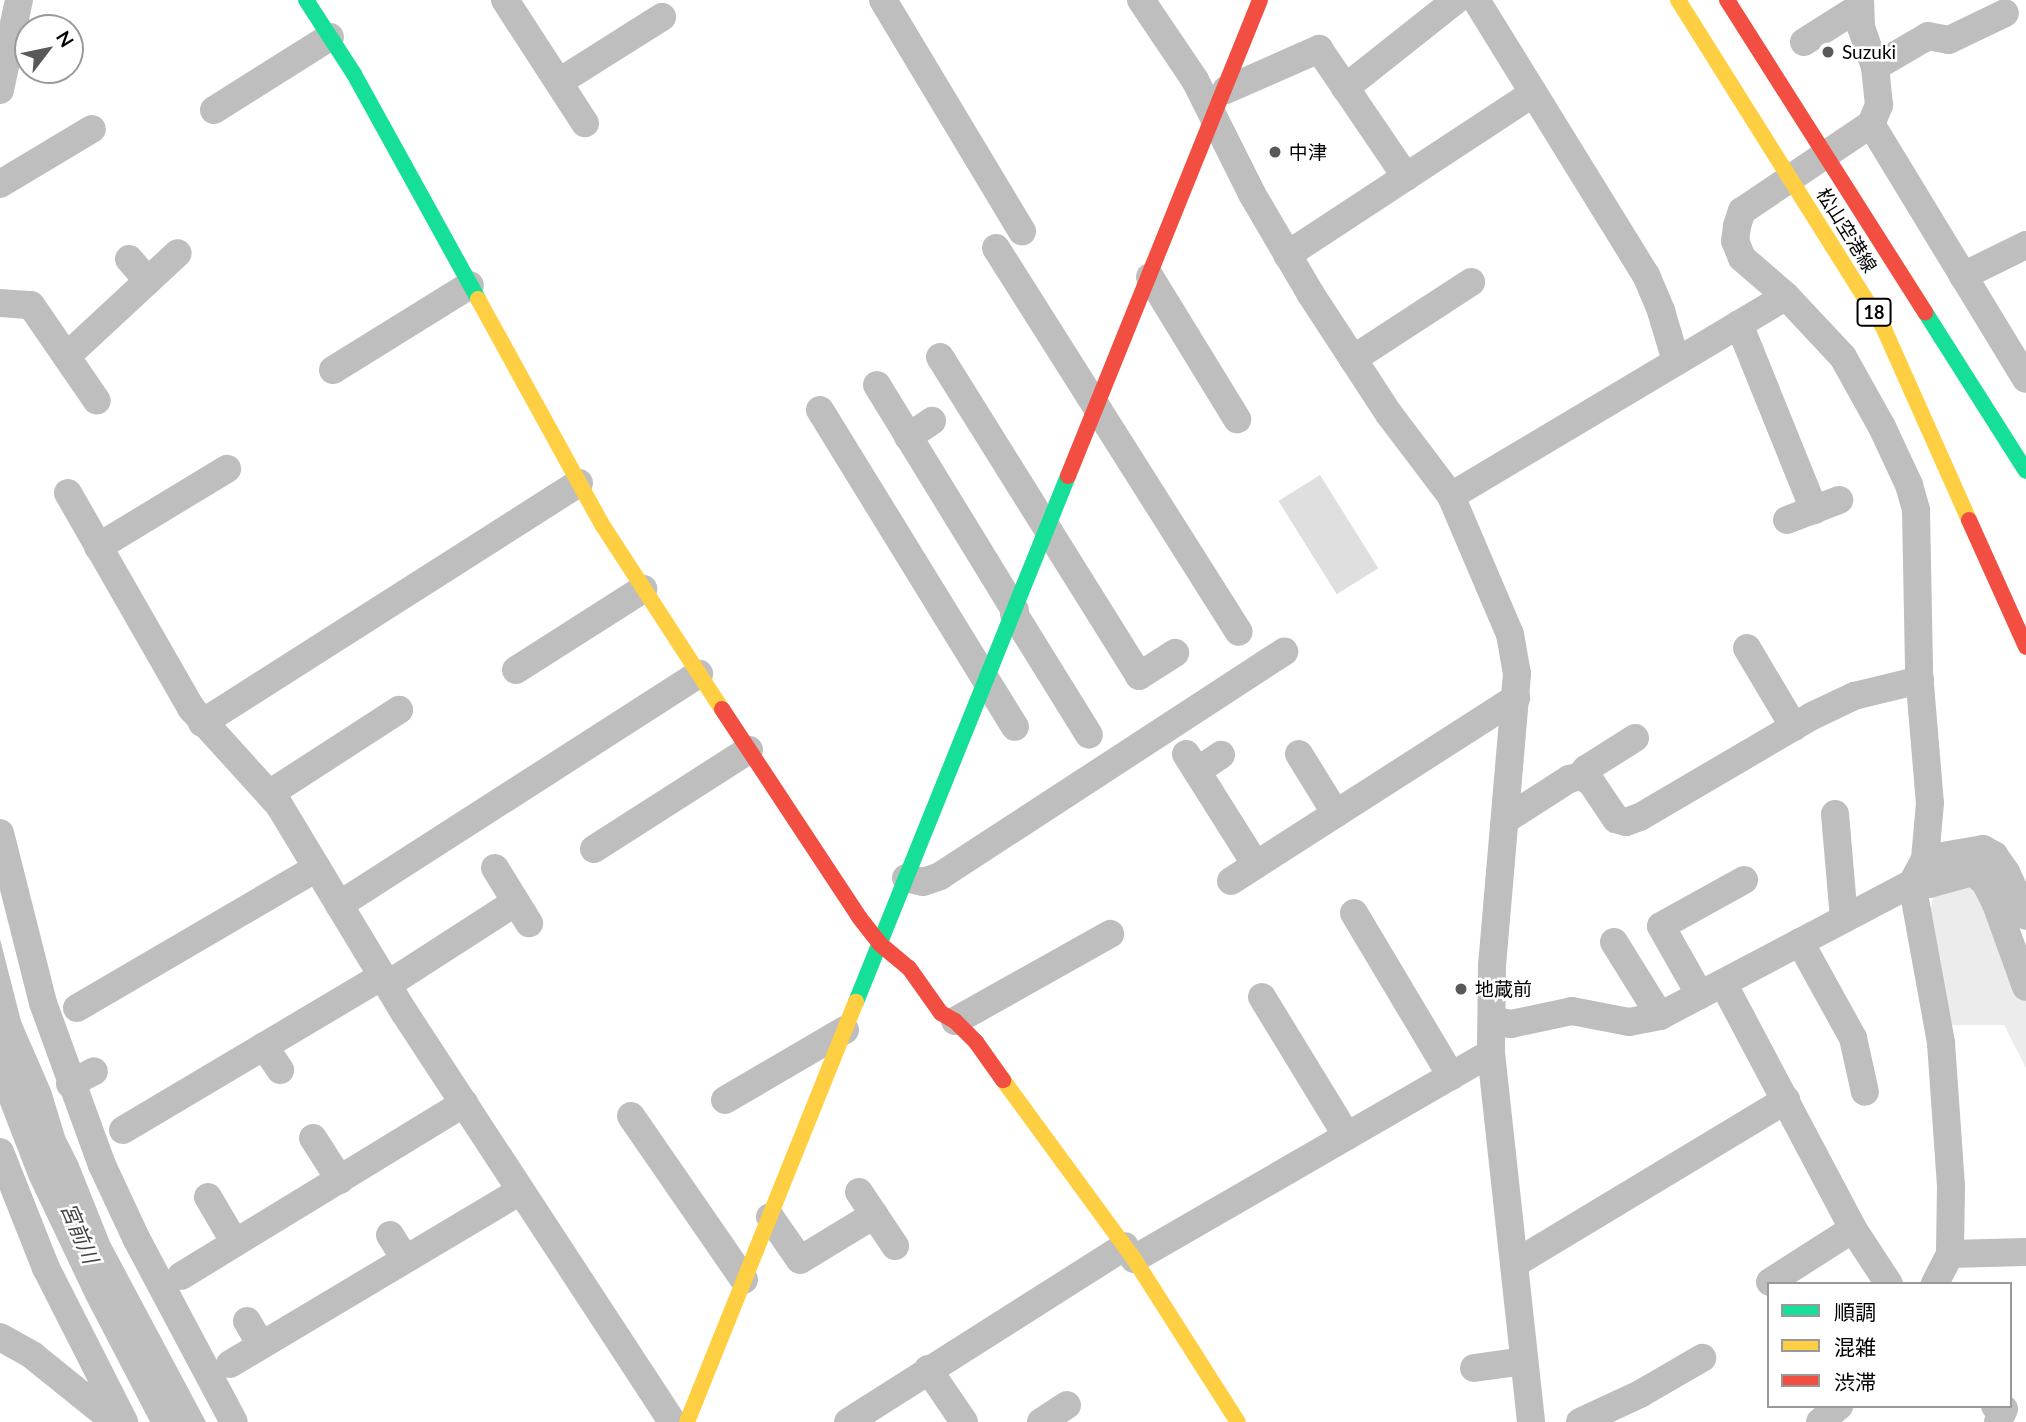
<!DOCTYPE html>
<meta charset="utf-8">
<style>
body{margin:0}
#map{position:relative;width:2026px;height:1422px;overflow:hidden;background:#fff;font-family:Lato,"Noto Sans JP",sans-serif}
div>[style]{position:absolute}
.green>*{inset:0;background:#ececec}
.water>*{inset:0;background:#bfbfbf}
.building>*{inset:0;background:#dfdfdf;transform-origin:0 0}
.street>*{height:28px;margin:-14px;padding:0 14px;transform-origin:14px;border-radius:14px;background:#bebebe}
.fast>*{height:16px;margin:-8px;padding:0 8px;transform-origin:8px;border-radius:8px;background:#16e098}
.slow>*{height:16px;margin:-8px;padding:0 8px;transform-origin:8px;border-radius:8px;background:#ffcf43}
.jam>*{height:16px;margin:-8px;padding:0 8px;transform-origin:8px;border-radius:8px;background:#f24e42}
.dots>*{width:19px;height:19px;translate:-50% -50%;box-sizing:border-box;border:4px solid #fff;border-radius:50%}
span{translate:-50% -50%;white-space:nowrap;text-align:center;line-height:1.15;-webkit-text-stroke:5px #fff;paint-order:stroke}
.shield-label span{padding:2px 5px;background:#fff;border:2px solid;border-radius:5px;-webkit-text-stroke-width:0}
.shield-label{font-size:18px;color:#000;font-weight:700}
.poi-label{font-size:19px;color:#000}
.left{translate:0 -50%;text-align:left}
.street-label{font-size:19px;color:#000}
.water-label{font-size:21px;color:#444;font-style:italic}
.legend{position:absolute;left:1767px;top:1282px;width:245px;height:126px;box-sizing:border-box;background:#fff;border:2px solid #999;margin:0;padding:9px 12px;list-style:none;font-size:21px;color:#000}
.legend li{display:flex;align-items:center;gap:14px;height:35px}
.legend b{width:35px;border:2px solid #999}
.north{position:absolute;left:14px;top:14px;width:70px;height:70px;box-sizing:border-box;background:#fff;border:2px solid #999;border-radius:50%;rotate:58deg;font-size:19px;font-weight:700;line-height:28px;text-align:center;color:#000}
.north::after{content:'';display:block;margin:auto;width:24px;height:32px;background:#595959;clip-path:polygon(50% 0,100% 100%,50% 72%,0 100%)}
</style>
<div id="map">
<div class="green">
<div style="clip-path:polygon(1970px 883px,2026px 959px,2026px 1068px,2004px 1025px,1948px 1025px,1929px 917px,1934px 893px)"></div>
</div>
<div class="water">
<div style="clip-path:polygon(0 939px,21px 1021px,51px 1090px,65px 1136px,78px 1162px,110px 1242px,206px 1422px,150px 1422px,86px 1299px,29px 1179px,0 1104px)"></div>
</div>
<div class="building">
<div style="left:1320px;top:475px;width:110px;height:49px;rotate:58deg"></div>
</div>
<div class="street">
<div style="left:505px;top:0;width:147px;rotate:57deg"></div>
<div style="left:883px;top:0;width:270px;rotate:59deg"></div>
<div style="left:1141px;top:0;width:97px;rotate:56deg"></div>
<div style="left:1195px;top:80px;width:127px;rotate:63.4deg"></div>
<div style="left:1252px;top:194px;width:115px;rotate:59.6deg"></div>
<div style="left:1310px;top:293px;width:145px;rotate:56.9deg"></div>
<div style="left:1389px;top:414px;width:103px;rotate:52.9deg"></div>
<div style="left:1451px;top:496px;width:150px;rotate:66.9deg"></div>
<div style="left:1510px;top:634px;width:41px;rotate:80.1deg"></div>
<div style="left:1517px;top:674px;width:292px;rotate:94.9deg"></div>
<div style="left:1492px;top:965px;width:88px;rotate:90.7deg"></div>
<div style="left:1491px;top:1053px;width:371px;rotate:83.8deg"></div>
<div style="left:1476px;top:0;width:323px;rotate:58.3deg"></div>
<div style="left:1646px;top:275px;width:39px;rotate:67deg"></div>
<div style="left:1661px;top:311px;width:52px;rotate:73.3deg"></div>
<div style="left:1804px;top:42px;width:64px;rotate:-32.2deg"></div>
<div style="left:1875px;top:67px;width:61px;rotate:-30.3deg"></div>
<div style="left:1928px;top:36px;width:21px;rotate:11deg"></div>
<div style="left:1949px;top:40px;width:62px;rotate:-25.7deg"></div>
<div style="left:559px;top:82px;width:122px;rotate:-32.3deg"></div>
<div style="left:1345px;top:88px;width:142px;rotate:-38.4deg"></div>
<div style="left:0;top:90px;width:92px;rotate:-78.1deg"></div>
<div style="left:1226px;top:90px;width:102px;rotate:-23.8deg"></div>
<div style="left:1319px;top:49px;width:155px;rotate:55.8deg"></div>
<div style="left:214px;top:110px;width:137px;rotate:-32.2deg"></div>
<div style="left:1871px;top:124px;width:298px;rotate:58.7deg"></div>
<div style="left:0;top:184px;width:107px;rotate:-30.9deg"></div>
<div style="left:996px;top:248px;width:454px;rotate:57.7deg"></div>
<div style="left:1287px;top:255px;width:295px;rotate:-33.3deg"></div>
<div style="left:129px;top:259px;width:29px;rotate:49deg"></div>
<div style="left:1963px;top:276px;width:70px;rotate:-26.2deg"></div>
<div style="left:1150px;top:277px;width:167px;rotate:58.5deg"></div>
<div style="left:1786px;top:296px;width:83px;rotate:46.9deg"></div>
<div style="left:1843px;top:357px;width:80px;rotate:60.9deg"></div>
<div style="left:1882px;top:427px;width:64px;rotate:65deg"></div>
<div style="left:1909px;top:485px;width:26px;rotate:74deg"></div>
<div style="left:1916px;top:510px;width:163px;rotate:88.9deg"></div>
<div style="left:1919px;top:673px;width:130px;rotate:85.2deg"></div>
<div style="left:1930px;top:803px;width:56px;rotate:95.1deg"></div>
<div style="left:1925px;top:859px;width:27px;rotate:118deg"></div>
<div style="left:1912px;top:883px;width:163px;rotate:79.7deg"></div>
<div style="left:1941px;top:1043px;width:144px;rotate:86deg"></div>
<div style="left:1951px;top:1187px;width:67px;rotate:90.9deg"></div>
<div style="left:1950px;top:1254px;width:34px;rotate:117deg"></div>
<div style="left:0;top:303px;width:31px;rotate:4deg"></div>
<div style="left:31px;top:305px;width:116px;rotate:55.5deg"></div>
<div style="left:1739px;top:324px;width:201px;rotate:68deg"></div>
<div style="left:67px;top:356px;width:151px;rotate:-42.9deg"></div>
<div style="left:940px;top:357px;width:376px;rotate:58deg"></div>
<div style="left:1139px;top:676px;width:43px;rotate:-32.6deg"></div>
<div style="left:1353px;top:359px;width:141px;rotate:-33.1deg"></div>
<div style="left:333px;top:370px;width:161px;rotate:-31.8deg"></div>
<div style="left:877px;top:385px;width:264px;rotate:58.5deg"></div>
<div style="left:820px;top:410px;width:372px;rotate:58.4deg"></div>
<div style="left:908px;top:437px;width:29px;rotate:-34deg"></div>
<div style="left:68px;top:493px;width:248px;rotate:60.2deg"></div>
<div style="left:191px;top:708px;width:131px;rotate:47.8deg"></div>
<div style="left:279px;top:805px;width:242px;rotate:58.9deg"></div>
<div style="left:404px;top:1012px;width:490px;rotate:56.8deg"></div>
<div style="left:1451px;top:496px;width:390px;rotate:-30.8deg"></div>
<div style="left:1786px;top:296px;width:58px;rotate:-139.2deg"></div>
<div style="left:1742px;top:258px;width:18px;rotate:-112deg"></div>
<div style="left:1735px;top:241px;width:15px;rotate:-82deg"></div>
<div style="left:1737px;top:226px;width:16px;rotate:-72deg"></div>
<div style="left:1742px;top:211px;width:156px;rotate:-34deg"></div>
<div style="left:1871px;top:124px;width:21px;rotate:-67deg"></div>
<div style="left:1879px;top:105px;width:38px;rotate:-96deg"></div>
<div style="left:1875px;top:67px;width:42px;rotate:-109.3deg"></div>
<div style="left:1861px;top:27px;width:27px;rotate:-92deg"></div>
<div style="left:1787px;top:520px;width:56px;rotate:-21deg"></div>
<div style="left:98px;top:547px;width:151px;rotate:-31.2deg"></div>
<div style="left:1014px;top:614px;width:142px;rotate:58.2deg"></div>
<div style="left:1747px;top:648px;width:92px;rotate:59.3deg"></div>
<div style="left:516px;top:670px;width:151px;rotate:-32.5deg"></div>
<div style="left:202px;top:723px;width:447px;rotate:-32.5deg"></div>
<div style="left:1186px;top:754px;width:131px;rotate:57.8deg"></div>
<div style="left:1299px;top:754px;width:70px;rotate:58.3deg"></div>
<div style="left:1197px;top:771px;width:29px;rotate:-34deg"></div>
<div style="left:1581px;top:776px;width:9px;rotate:-54deg"></div>
<div style="left:1586px;top:769px;width:58px;rotate:-32.3deg"></div>
<div style="left:269px;top:794px;width:155px;rotate:-32.9deg"></div>
<div style="left:1835px;top:814px;width:104px;rotate:85.1deg"></div>
<div style="left:1505px;top:820px;width:76px;rotate:-32.6deg"></div>
<div style="left:1569px;top:779px;width:12px;rotate:-14deg"></div>
<div style="left:1581px;top:776px;width:12px;rotate:31deg"></div>
<div style="left:1591px;top:782px;width:45px;rotate:56deg"></div>
<div style="left:1616px;top:819px;width:10px;rotate:17deg"></div>
<div style="left:1626px;top:822px;width:15px;rotate:-20deg"></div>
<div style="left:1640px;top:817px;width:199px;rotate:-30.4deg"></div>
<div style="left:1812px;top:716px;width:47px;rotate:-25.5deg"></div>
<div style="left:1854px;top:696px;width:68px;rotate:-13.6deg"></div>
<div style="left:0;top:833px;width:175px;rotate:75.8deg"></div>
<div style="left:43px;top:1003px;width:172px;rotate:70deg"></div>
<div style="left:102px;top:1165px;width:81px;rotate:65deg"></div>
<div style="left:136px;top:1238px;width:208px;rotate:62deg"></div>
<div style="left:594px;top:849px;width:184px;rotate:-32.6deg"></div>
<div style="left:1925px;top:859px;width:59px;rotate:-9.8deg"></div>
<div style="left:1983px;top:849px;width:13px;rotate:29deg"></div>
<div style="left:1994px;top:855px;width:21px;rotate:55deg"></div>
<div style="left:2006px;top:872px;width:48px;rotate:65.6deg"></div>
<div style="left:495px;top:868px;width:65px;rotate:58.3deg"></div>
<div style="left:906px;top:878px;width:17px;rotate:13deg"></div>
<div style="left:923px;top:882px;width:18px;rotate:-19deg"></div>
<div style="left:940px;top:876px;width:411px;rotate:-33.1deg"></div>
<div style="left:1231px;top:881px;width:339px;rotate:-32.7deg"></div>
<div style="left:339px;top:905px;width:428px;rotate:-32.7deg"></div>
<div style="left:1354px;top:913px;width:190px;rotate:59.2deg"></div>
<div style="left:1614px;top:942px;width:87px;rotate:58.1deg"></div>
<div style="left:1800px;top:942px;width:110px;rotate:61.1deg"></div>
<div style="left:1853px;top:1038px;width:55px;rotate:77.5deg"></div>
<div style="left:1723px;top:983px;width:278px;rotate:62.1deg"></div>
<div style="left:1853px;top:1229px;width:66px;rotate:56.8deg"></div>
<div style="left:387px;top:985px;width:153px;rotate:-32.8deg"></div>
<div style="left:1700px;top:995px;width:79px;rotate:-119.5deg"></div>
<div style="left:1661px;top:926px;width:95px;rotate:-29deg"></div>
<div style="left:1262px;top:997px;width:163px;rotate:58.6deg"></div>
<div style="left:77px;top:1008px;width:278px;rotate:-30.3deg"></div>
<div style="left:1493px;top:1020px;width:18px;rotate:13deg"></div>
<div style="left:1511px;top:1024px;width:62px;rotate:-12deg"></div>
<div style="left:1572px;top:1011px;width:58px;rotate:10.9deg"></div>
<div style="left:1629px;top:1022px;width:32px;rotate:-11deg"></div>
<div style="left:1660px;top:1016px;width:285px;rotate:-27.8deg"></div>
<div style="left:1912px;top:883px;width:17px;rotate:3deg"></div>
<div style="left:1929px;top:884px;width:46px;rotate:-15.3deg"></div>
<div style="left:1973px;top:872px;width:16px;rotate:40deg"></div>
<div style="left:1985px;top:882px;width:25px;rotate:63deg"></div>
<div style="left:1996px;top:904px;width:88px;rotate:70.1deg"></div>
<div style="left:955px;top:1021px;width:178px;rotate:-29.3deg"></div>
<div style="left:264px;top:1046px;width:29px;rotate:56deg"></div>
<div style="left:70px;top:1084px;width:27px;rotate:-28deg"></div>
<div style="left:725px;top:1100px;width:139px;rotate:-30.3deg"></div>
<div style="left:631px;top:1116px;width:199px;rotate:55.4deg"></div>
<div style="left:123px;top:1130px;width:301px;rotate:-30.7deg"></div>
<div style="left:313px;top:1138px;width:50px;rotate:57.3deg"></div>
<div style="left:0;top:1152px;width:125px;rotate:68.4deg"></div>
<div style="left:46px;top:1268px;width:173px;rotate:63.1deg"></div>
<div style="left:859px;top:1192px;width:65px;rotate:56.3deg"></div>
<div style="left:208px;top:1197px;width:53px;rotate:59.6deg"></div>
<div style="left:770px;top:1217px;width:52px;rotate:55.1deg"></div>
<div style="left:800px;top:1260px;width:87px;rotate:-31.3deg"></div>
<div style="left:390px;top:1235px;width:28px;rotate:58deg"></div>
<div style="left:1950px;top:1254px;width:76px;rotate:-1.5deg"></div>
<div style="left:1134px;top:1259px;width:412px;rotate:-30deg"></div>
<div style="left:1514px;top:1264px;width:318px;rotate:-31.1deg"></div>
<div style="left:181px;top:1276px;width:332px;rotate:-31.4deg"></div>
<div style="left:1770px;top:1282px;width:98px;rotate:-32.6deg"></div>
<div style="left:247px;top:1321px;width:28px;rotate:60deg"></div>
<div style="left:0;top:1337px;width:37px;rotate:29deg"></div>
<div style="left:32px;top:1355px;width:107px;rotate:38.9deg"></div>
<div style="left:230px;top:1364px;width:338px;rotate:-30.8deg"></div>
<div style="left:1474px;top:1368px;width:50px;rotate:-8deg"></div>
<div style="left:928px;top:1369px;width:64px;rotate:55.8deg"></div>
<div style="left:1995px;top:1406px;width:9px;rotate:18deg"></div>
<div style="left:2004px;top:1409px;width:14px;rotate:115deg"></div>
<div style="left:848px;top:1422px;width:328px;rotate:-32.4deg"></div>
<div style="left:1041px;top:1422px;width:31px;rotate:-33deg"></div>
<div style="left:1580px;top:1422px;width:66px;rotate:-25deg"></div>
<div style="left:1640px;top:1394px;width:72px;rotate:-30.1deg"></div>
<div style="left:1820px;top:1422px;width:25px;rotate:-40deg"></div>
</div>
<div class="fast">
<div style="left:306px;top:0;width:88px;rotate:57deg"></div>
<div style="left:354px;top:74px;width:257px;rotate:61.1deg"></div>
<div style="left:1925px;top:312px;width:188px;rotate:57.6deg"></div>
<div style="left:856px;top:1002px;width:567px;rotate:-68.05deg"></div>
</div>
<div class="slow">
<div style="left:1678px;top:0;width:388px;rotate:57.9deg"></div>
<div style="left:1884px;top:329px;width:209px;rotate:66deg"></div>
<div style="left:478px;top:299px;width:259px;rotate:61.2deg"></div>
<div style="left:603px;top:526px;width:218px;rotate:57deg"></div>
<div style="left:1003px;top:1080px;width:222px;rotate:53.8deg"></div>
<div style="left:1134px;top:1259px;width:193px;rotate:57.5deg"></div>
<div style="left:687px;top:1422px;width:453px;rotate:-68.1deg"></div>
</div>
<div class="jam">
<div style="left:1727px;top:0;width:370px;rotate:57.6deg"></div>
<div style="left:1068px;top:476px;width:513px;rotate:-68.03deg"></div>
<div style="left:1969px;top:520px;width:139px;rotate:65.8deg"></div>
<div style="left:722px;top:709px;width:249px;rotate:56.6deg"></div>
<div style="left:859px;top:917px;width:34px;rotate:52deg"></div>
<div style="left:880px;top:944px;width:38px;rotate:40deg"></div>
<div style="left:909px;top:968px;width:55px;rotate:54.6deg"></div>
<div style="left:941px;top:1013px;width:16px;rotate:30deg"></div>
<div style="left:955px;top:1021px;width:30px;rotate:45deg"></div>
<div style="left:976px;top:1042px;width:47px;rotate:54.6deg"></div>
</div>
<div class="dots">
<div style="left:1828px;top:52px;background:#595959"></div>
<div style="left:1275px;top:152px;background:#595959"></div>
<div style="left:1461px;top:989px;background:#595959"></div>
</div>
<div class="shield-label">
<span style="left:1874px;top:312px">18</span>
</div>
<div class="poi-label">
<span class="left" style="left:1842px;top:52px">Suzuki</span>
<span class="left" style="left:1289px;top:152px">中津</span>
<span class="left" style="left:1475px;top:989px">地蔵前</span>
</div>
<div class="street-label">
<span style="left:1847px;top:230px;rotate:58deg">松山空港線</span>
</div>
<div class="water-label">
<span style="left:80px;top:1233px;rotate:67deg">宮前川</span>
</div>
<ul class="legend">
<li><b style="height:9px;background:#16e098"></b>順調</li>
<li><b style="height:9px;background:#ffcf43"></b>混雑</li>
<li><b style="height:9px;background:#f24e42"></b>渋滞</li>
</ul>
<div class="north">N</div>
</div>
